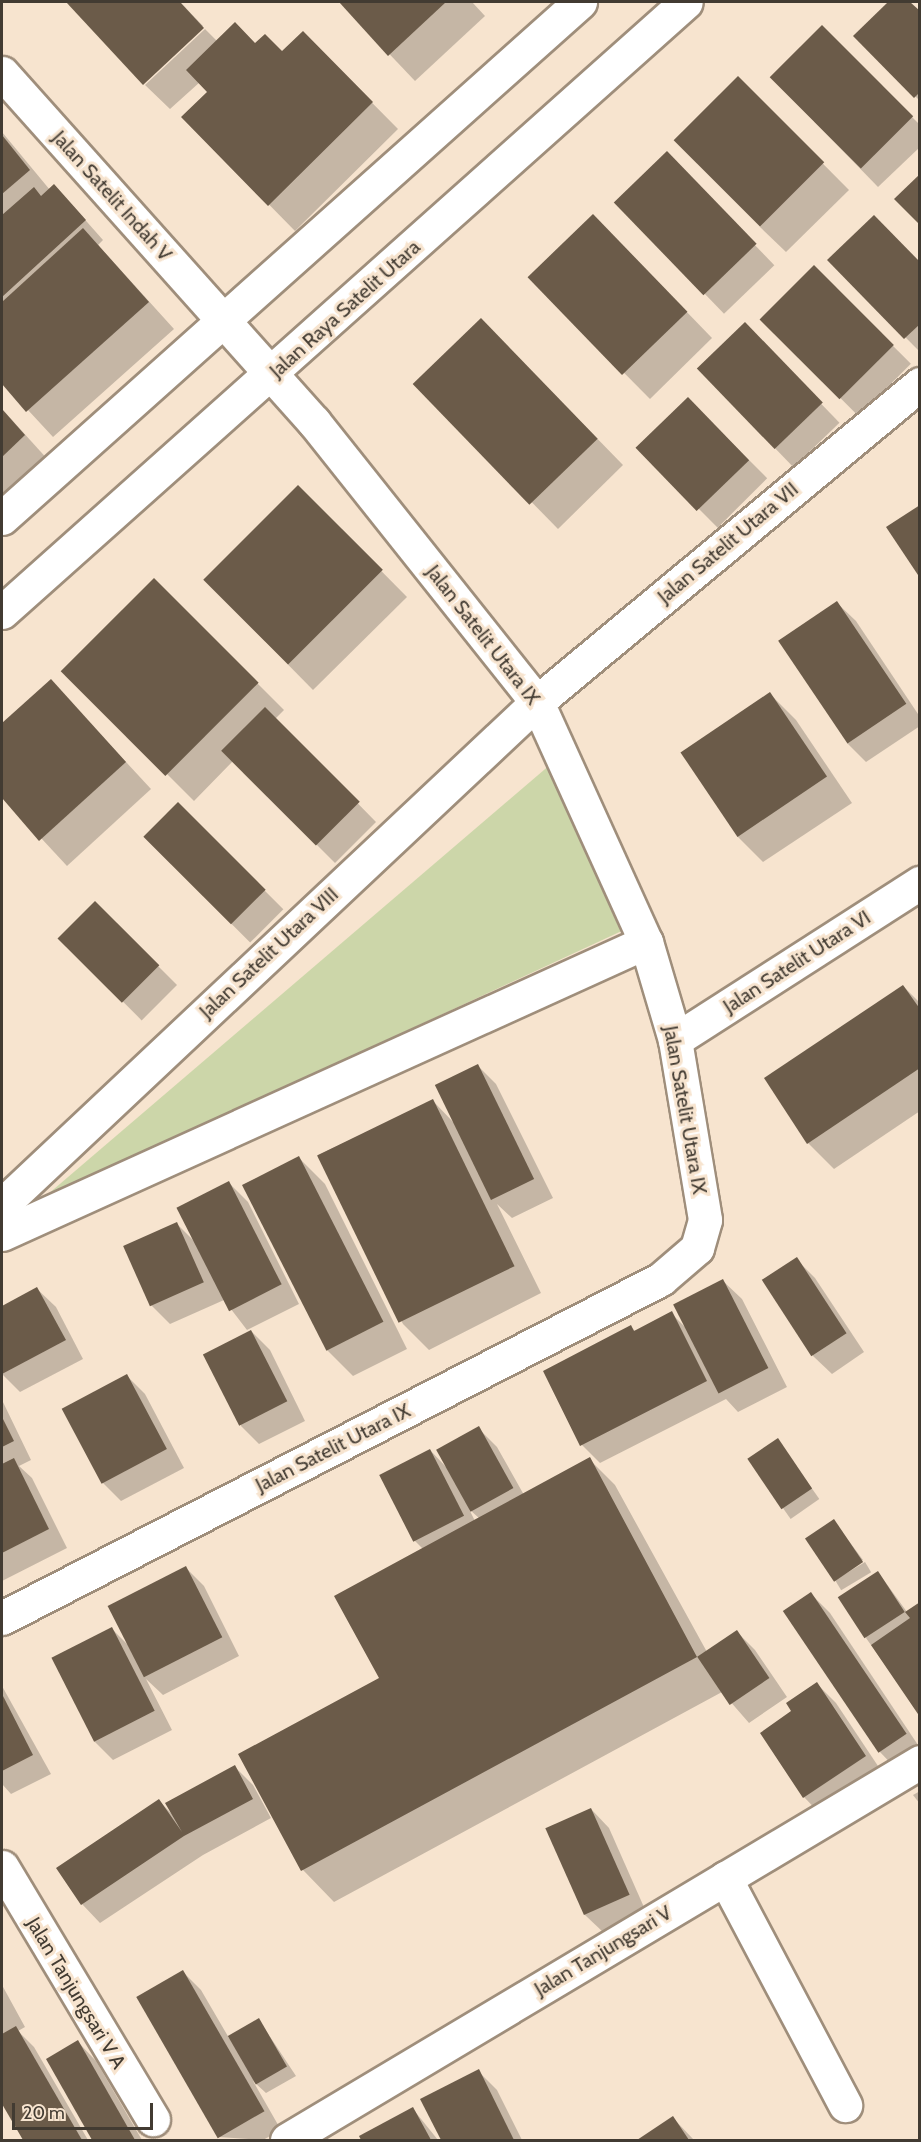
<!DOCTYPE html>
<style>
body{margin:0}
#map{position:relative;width:921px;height:2142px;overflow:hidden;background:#f7e4cf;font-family:Cabin,sans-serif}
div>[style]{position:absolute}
.green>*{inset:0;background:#ccd6a9}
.shadow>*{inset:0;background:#0003;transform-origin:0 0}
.building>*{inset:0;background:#6b5b49;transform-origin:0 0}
.roads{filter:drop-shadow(2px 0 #9f8e7b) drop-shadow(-2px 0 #9f8e7b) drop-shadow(0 2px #9f8e7b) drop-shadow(0 -2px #9f8e7b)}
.street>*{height:33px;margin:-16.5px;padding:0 16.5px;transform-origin:16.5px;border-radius:16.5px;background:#fff}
.secondary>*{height:33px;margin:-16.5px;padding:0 16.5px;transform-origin:16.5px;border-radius:16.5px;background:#fff}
span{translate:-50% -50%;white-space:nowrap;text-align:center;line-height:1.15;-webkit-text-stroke:6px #f7e4cf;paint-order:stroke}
.street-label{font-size:20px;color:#423b32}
.frame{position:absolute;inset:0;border:3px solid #423b32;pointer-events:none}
.scale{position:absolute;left:12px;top:2103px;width:141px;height:27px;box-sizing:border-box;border:3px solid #423b32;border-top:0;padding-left:8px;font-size:18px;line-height:21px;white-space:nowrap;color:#423b32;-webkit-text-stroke:4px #f7e4cf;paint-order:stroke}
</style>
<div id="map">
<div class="green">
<div style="clip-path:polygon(558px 758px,626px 929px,40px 1201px)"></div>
</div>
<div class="shadow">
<div style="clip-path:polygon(68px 2px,180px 2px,203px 26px,143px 82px)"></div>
<div style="clip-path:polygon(340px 2px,472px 2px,485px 16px,415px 81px)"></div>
<div style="clip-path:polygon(890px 2px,908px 2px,920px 13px,920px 101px,855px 36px)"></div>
<div style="clip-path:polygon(822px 27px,920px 125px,920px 147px,878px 187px,771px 77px)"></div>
<div style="clip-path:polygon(205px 29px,217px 41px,282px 53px,303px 33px,398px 129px,295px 231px,183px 117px,209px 92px,200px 82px,170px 109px,145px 85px)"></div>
<div style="clip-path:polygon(738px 78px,849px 190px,786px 252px,760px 227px)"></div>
<div style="clip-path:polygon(2px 132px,50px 190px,72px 205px,103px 240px,98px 245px,174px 329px,53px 437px,2px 382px)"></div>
<div style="left:666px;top:153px;width:156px;height:70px;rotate:46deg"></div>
<div style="clip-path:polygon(619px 242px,712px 338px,650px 399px,530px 278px)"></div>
<div style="clip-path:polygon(829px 260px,920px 263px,920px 352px)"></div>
<div style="left:814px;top:267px;width:137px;height:74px;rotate:45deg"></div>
<div style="left:745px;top:325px;width:136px;height:64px;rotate:46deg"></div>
<div style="clip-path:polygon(507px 346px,623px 465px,558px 529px,416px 384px)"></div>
<div style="left:688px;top:399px;width:112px;height:70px;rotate:45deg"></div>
<div style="clip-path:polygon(2px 409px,50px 462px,2px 507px)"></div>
<div style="clip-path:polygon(324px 513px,407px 597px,313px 690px,204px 579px)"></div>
<div style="clip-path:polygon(154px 580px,284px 710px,275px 719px,376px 822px,335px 863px,233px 761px,194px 801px,64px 671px)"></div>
<div style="clip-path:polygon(837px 603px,856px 621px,920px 717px,920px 726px,866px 762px,847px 743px)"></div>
<div style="clip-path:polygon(51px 681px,151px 789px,67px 866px,2px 796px,2px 725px)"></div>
<div style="clip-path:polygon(770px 694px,796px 720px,852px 803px,763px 862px,737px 836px)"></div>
<div style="left:178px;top:804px;width:149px;height:47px;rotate:45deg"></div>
<div style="left:95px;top:903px;width:116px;height:50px;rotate:45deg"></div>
<div style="clip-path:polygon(903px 986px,920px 1003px,920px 1111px,834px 1169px,808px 1143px)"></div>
<div style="clip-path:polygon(478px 1066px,496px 1084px,553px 1198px,512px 1218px,497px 1204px,541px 1293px,429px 1350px,403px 1324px,318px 1155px,433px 1101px,456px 1125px)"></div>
<div style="clip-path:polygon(299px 1158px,325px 1184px,407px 1349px,353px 1376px,327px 1350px)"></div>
<div style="clip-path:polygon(229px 1183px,248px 1202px,299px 1304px,247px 1330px,224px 1300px,170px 1324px,151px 1305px,177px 1224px,194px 1241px)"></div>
<div style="clip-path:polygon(796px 1259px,815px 1278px,864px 1352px,832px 1374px,813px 1356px)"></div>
<div style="clip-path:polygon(723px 1281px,742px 1299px,787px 1387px,738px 1412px,726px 1399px,600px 1463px,582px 1445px,631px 1327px,636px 1332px,671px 1313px,686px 1328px)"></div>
<div style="clip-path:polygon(37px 1289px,56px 1307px,83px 1359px,20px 1392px,2px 1374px,2px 1308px)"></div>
<div style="clip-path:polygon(251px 1331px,270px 1350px,305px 1421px,259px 1444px,241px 1426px)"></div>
<div style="clip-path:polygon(127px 1376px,145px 1394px,184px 1468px,121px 1501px,103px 1483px)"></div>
<div style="clip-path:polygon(2px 1400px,31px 1460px,19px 1466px,32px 1478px,67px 1548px,2px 1581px)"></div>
<div style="clip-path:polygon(evenodd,478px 1428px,497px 1447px,524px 1495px,589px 1459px,615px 1485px,707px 1652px,737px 1632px,755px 1650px,787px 1697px,749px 1723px,722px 1692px,334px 1902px,303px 1870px,240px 1755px,381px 1678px,423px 1549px,415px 1541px,430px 1450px,446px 1467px,478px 1428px,469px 1509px,480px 1519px,475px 1521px,469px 1509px)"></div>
<div style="left:778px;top:1440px;width:72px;height:35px;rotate:55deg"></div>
<div style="clip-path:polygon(834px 1521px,863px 1560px,835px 1579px)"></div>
<div style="left:865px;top:1562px;width:12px;height:35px;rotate:59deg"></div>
<div style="clip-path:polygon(186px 1568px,204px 1586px,239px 1656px,163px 1695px,146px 1679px,172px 1730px,113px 1760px,94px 1741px,112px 1629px,128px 1645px)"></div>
<div style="clip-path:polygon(878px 1572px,907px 1612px,920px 1604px,920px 1714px,866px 1638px)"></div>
<div style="clip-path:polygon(811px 1594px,830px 1613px,920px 1748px,898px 1771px,880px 1752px,785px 1611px)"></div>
<div style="clip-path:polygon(817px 1684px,836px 1703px,884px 1775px,822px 1816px,804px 1797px,793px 1712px)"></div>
<div style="clip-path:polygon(2px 1686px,51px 1774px,11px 1794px,2px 1784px)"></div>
<div style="clip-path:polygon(235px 1767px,253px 1785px,271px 1818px,203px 1855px,100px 1923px,82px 1904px,159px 1801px,172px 1814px)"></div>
<div style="clip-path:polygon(920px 1791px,920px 1804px,913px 1795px)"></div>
<div style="clip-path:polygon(591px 1809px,609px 1828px,647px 1914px,604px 1933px,585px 1915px,547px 1829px)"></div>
<div style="clip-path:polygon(183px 1972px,201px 1990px,229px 2038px,259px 2020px,296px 2076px,266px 2093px,253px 2081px,281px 2130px,263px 2140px,218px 2137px)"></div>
<div style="clip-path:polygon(2px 1985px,25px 2027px,18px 2031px,34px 2047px,88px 2140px,24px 2140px,2px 2101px)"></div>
<div style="clip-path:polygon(78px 2042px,96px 2061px,142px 2140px,94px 2140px,48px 2060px)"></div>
<div style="clip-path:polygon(478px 2071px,497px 2090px,522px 2140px,443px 2140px,422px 2100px)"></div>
<div style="clip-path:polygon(413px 2109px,438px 2140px,363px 2140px,361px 2137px)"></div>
<div style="clip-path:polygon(673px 2118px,694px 2140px,639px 2140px)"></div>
</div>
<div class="building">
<div style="clip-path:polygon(66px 2px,180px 2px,204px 28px,143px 85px)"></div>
<div style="clip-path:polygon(339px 2px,446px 2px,388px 56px)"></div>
<div style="clip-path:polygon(888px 2px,910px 2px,920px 11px,920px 92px,914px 98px,853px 36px)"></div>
<div style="clip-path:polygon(235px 22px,255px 43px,265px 34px,282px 51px,303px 31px,373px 102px,268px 206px,181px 117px,207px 92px,186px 70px)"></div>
<div style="left:822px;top:25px;width:129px;height:74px;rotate:45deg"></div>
<div style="left:738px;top:76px;width:122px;height:91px;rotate:45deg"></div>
<div style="clip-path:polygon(2px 135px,30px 170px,2px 194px)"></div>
<div style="left:667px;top:151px;width:129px;height:74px;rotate:46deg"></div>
<div style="clip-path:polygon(920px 174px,920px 225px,894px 199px)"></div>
<div style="clip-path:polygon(54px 184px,86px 220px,2px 297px,2px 215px,34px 187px,41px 196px)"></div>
<div style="left:593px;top:214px;width:136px;height:91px;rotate:46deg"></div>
<div style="clip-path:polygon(874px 215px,920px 262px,920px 324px,904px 339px,827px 260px)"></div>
<div style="clip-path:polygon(83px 228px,149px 302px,26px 412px,2px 384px,2px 302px)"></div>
<div style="left:814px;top:265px;width:113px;height:77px;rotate:45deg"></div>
<div style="left:481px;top:318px;width:168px;height:95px;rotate:46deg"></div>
<div style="left:745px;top:322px;width:112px;height:67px;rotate:46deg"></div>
<div style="left:688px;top:397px;width:88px;height:73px;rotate:46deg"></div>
<div style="clip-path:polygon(2px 409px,25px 435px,2px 457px)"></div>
<div style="left:298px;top:485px;width:120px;height:134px;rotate:45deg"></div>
<div style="clip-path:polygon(920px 505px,920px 578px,886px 527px)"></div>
<div style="left:154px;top:578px;width:148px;height:132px;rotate:45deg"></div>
<div style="left:837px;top:601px;width:124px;height:71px;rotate:56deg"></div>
<div style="clip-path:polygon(51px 679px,126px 762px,39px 841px,2px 798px,2px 723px)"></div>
<div style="left:770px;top:692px;width:102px;height:108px;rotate:56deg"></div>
<div style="left:265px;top:707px;width:134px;height:62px;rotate:45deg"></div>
<div style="left:178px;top:802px;width:124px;height:49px;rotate:45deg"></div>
<div style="left:95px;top:901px;width:91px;height:53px;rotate:45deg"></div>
<div style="clip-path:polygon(903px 985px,920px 1009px,920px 1068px,807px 1144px,764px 1078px)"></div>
<div style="left:478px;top:1064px;width:128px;height:48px;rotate:64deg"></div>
<div style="left:433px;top:1099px;width:186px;height:129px;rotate:64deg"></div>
<div style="left:299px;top:1156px;width:186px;height:64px;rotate:63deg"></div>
<div style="left:229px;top:1181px;width:116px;height:59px;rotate:63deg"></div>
<div style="left:177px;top:1222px;width:66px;height:59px;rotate:66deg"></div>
<div style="left:797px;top:1257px;width:91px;height:42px;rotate:57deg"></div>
<div style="left:723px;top:1279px;width:100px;height:56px;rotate:63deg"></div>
<div style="clip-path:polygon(37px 1287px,66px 1340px,2px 1374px,2px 1306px)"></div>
<div style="clip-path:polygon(672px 1311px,707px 1381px,580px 1446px,543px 1371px,631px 1325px,634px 1331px)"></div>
<div style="left:251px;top:1330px;width:80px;height:54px;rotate:63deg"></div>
<div style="left:127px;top:1374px;width:85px;height:74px;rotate:62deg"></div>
<div style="clip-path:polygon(2px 1417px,14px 1441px,2px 1447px)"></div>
<div style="left:479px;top:1426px;width:71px;height:49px;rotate:61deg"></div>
<div style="left:778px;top:1438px;width:61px;height:37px;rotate:56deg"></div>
<div style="left:430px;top:1449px;width:75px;height:57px;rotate:63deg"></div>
<div style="clip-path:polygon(590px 1457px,697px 1657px,301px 1871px,238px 1754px,379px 1678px,334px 1596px)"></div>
<div style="clip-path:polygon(14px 1458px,49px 1529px,2px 1553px,2px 1464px)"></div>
<div style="left:834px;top:1519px;width:52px;height:35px;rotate:56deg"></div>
<div style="left:186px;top:1566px;width:80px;height:88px;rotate:63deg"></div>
<div style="left:878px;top:1571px;width:49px;height:48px;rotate:57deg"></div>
<div style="left:811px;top:1592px;width:171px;height:34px;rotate:56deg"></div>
<div style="clip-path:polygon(920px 1602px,920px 1717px,871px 1645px,910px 1618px,905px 1612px)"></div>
<div style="left:112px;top:1627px;width:94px;height:68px;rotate:63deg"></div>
<div style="left:737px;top:1630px;width:58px;height:48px;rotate:56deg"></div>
<div style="clip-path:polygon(817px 1682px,866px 1756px,803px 1798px,760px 1733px,791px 1711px,786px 1703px)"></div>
<div style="clip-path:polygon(2px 1694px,33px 1755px,2px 1771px)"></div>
<div style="clip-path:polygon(235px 1765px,253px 1799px,184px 1836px,81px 1905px,56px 1868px,159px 1799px,182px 1832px,165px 1803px)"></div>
<div style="left:591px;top:1808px;width:95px;height:50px;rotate:66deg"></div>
<div style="left:183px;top:1970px;width:163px;height:54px;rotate:60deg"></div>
<div style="left:259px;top:2018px;width:56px;height:36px;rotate:60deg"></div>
<div style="clip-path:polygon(16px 2026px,82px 2140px,23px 2140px,2px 2104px,2px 2034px)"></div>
<div style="clip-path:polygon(78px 2040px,135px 2140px,92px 2140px,46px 2059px)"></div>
<div style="clip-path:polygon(479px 2069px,514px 2140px,441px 2140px,420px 2099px)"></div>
<div style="clip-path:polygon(413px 2107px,431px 2140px,361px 2140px,359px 2136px)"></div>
<div style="clip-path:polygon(673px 2116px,689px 2140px,637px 2140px)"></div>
</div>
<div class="roads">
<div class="street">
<div style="left:2px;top:73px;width:468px;rotate:48.2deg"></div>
<div style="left:314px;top:422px;width:358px;rotate:51.5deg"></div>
<div style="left:537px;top:702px;width:264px;rotate:65.6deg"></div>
<div style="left:646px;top:942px;width:102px;rotate:73.5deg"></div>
<div style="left:675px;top:1040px;width:182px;rotate:80.5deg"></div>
<div style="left:705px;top:1220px;width:29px;rotate:106deg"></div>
<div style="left:697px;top:1248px;width:48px;rotate:139.3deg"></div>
<div style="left:661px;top:1279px;width:741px;rotate:152.78deg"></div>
<div style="left:675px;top:1040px;width:291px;rotate:-32.7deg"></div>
<div style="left:2px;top:1205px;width:734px;rotate:-43.23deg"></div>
<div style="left:537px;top:702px;width:498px;rotate:-39.7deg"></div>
<div style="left:2px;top:1234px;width:707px;rotate:-24.39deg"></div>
<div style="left:2px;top:1867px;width:294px;rotate:59.1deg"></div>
<div style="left:725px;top:1878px;width:257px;rotate:62.1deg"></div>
<div style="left:287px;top:2140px;width:737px;rotate:-30.84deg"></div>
</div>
<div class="secondary">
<div style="left:2px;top:518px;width:775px;rotate:-41.76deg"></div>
<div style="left:2px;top:612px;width:916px;rotate:-41.73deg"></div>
</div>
</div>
<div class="street-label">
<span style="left:112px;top:196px;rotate:48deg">Jalan Satelit Indah V</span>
<span style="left:345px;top:309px;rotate:-42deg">Jalan Raya Satelit Utara</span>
<span style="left:728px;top:543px;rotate:-40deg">Jalan Satelit Utara VII</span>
<span style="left:483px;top:635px;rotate:52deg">Jalan Satelit Utara IX</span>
<span style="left:269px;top:953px;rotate:-43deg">Jalan Satelit Utara VIII</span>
<span style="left:797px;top:962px;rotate:-33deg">Jalan Satelit Utara VI</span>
<span style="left:685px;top:1110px;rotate:80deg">Jalan Satelit Utara IX</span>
<span style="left:333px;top:1448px;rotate:-27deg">Jalan Satelit Utara IX</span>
<span style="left:603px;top:1951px;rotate:-31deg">Jalan Tanjungsari V</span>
<span style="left:76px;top:1993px;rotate:59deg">Jalan Tanjungsari V A</span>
</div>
<div class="frame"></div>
<div class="scale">20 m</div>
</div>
